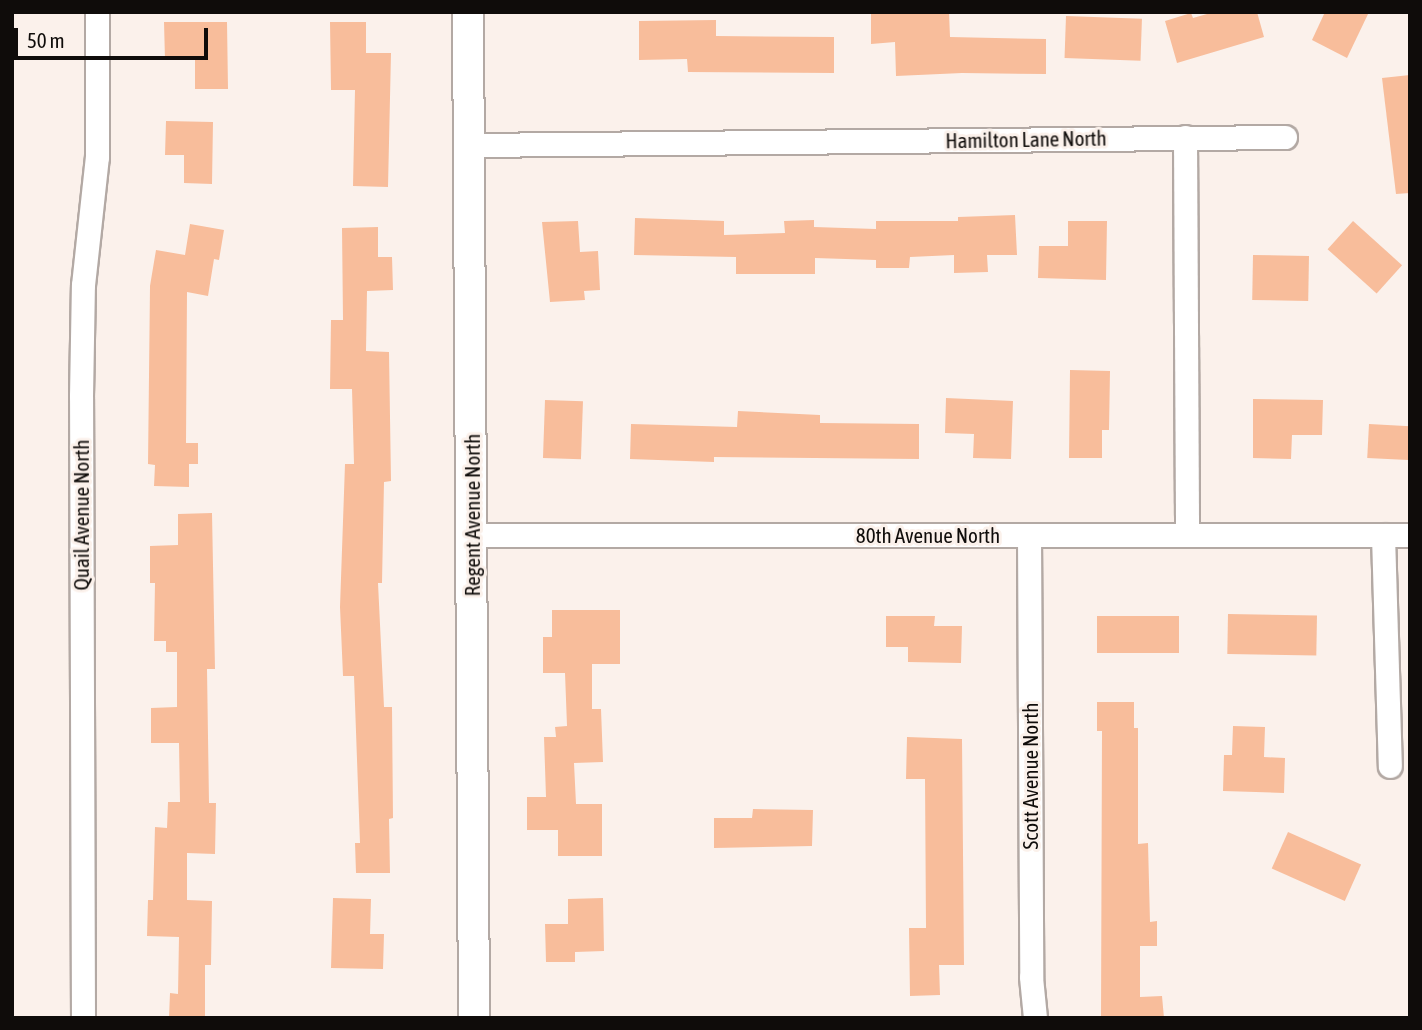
<!DOCTYPE html>
<style>
body{margin:0}
#map{position:relative;width:1422px;height:1030px;overflow:hidden;background:#fbf1eb;font-family:"Asap Condensed",sans-serif}
div>[style]{position:absolute}
.building>*{inset:0;background:#f8bd9b;transform-origin:0 0}
.roads{filter:drop-shadow(2px 0 #b3a9a4) drop-shadow(-2px 0 #b3a9a4) drop-shadow(0 2px #b3a9a4) drop-shadow(0 -2px #b3a9a4)}
.minor>*{height:23px;margin:-11.5px;padding:0 11.5px;transform-origin:11.5px;border-radius:11.5px;background:#fff}
.tertiary>*{height:30px;margin:-15px;padding:0 15px;transform-origin:15px;border-radius:15px;background:#fff}
span{translate:-50% -50%;white-space:nowrap;text-align:center;line-height:1.15;-webkit-text-stroke:6px #fbf1eb;paint-order:stroke}
.street-label{font-size:21px;color:#0f0c0a}
.frame{position:absolute;inset:0;border:14px solid #0f0c0a;pointer-events:none}
.scale{position:absolute;left:14px;top:28px;width:194px;height:32px;box-sizing:border-box;border:4px solid #0f0c0a;border-top:0;padding-left:9px;font-size:21px;line-height:24px;white-space:nowrap;color:#0f0c0a;-webkit-text-stroke:5px #fbf1eb;paint-order:stroke}
</style>
<div id="map">
<div class="building">
<div style="clip-path:polygon(871px 12px,949px 12px,950px 37px,1046px 39px,1046px 74px,962px 73px,896px 76px,895px 42px,871px 44px)"></div>
<div style="clip-path:polygon(1214px 12px,1257px 12px,1264px 37px,1177px 63px,1165px 21px,1191px 13px,1193px 18px)"></div>
<div style="clip-path:polygon(1325px 12px,1369px 12px,1347px 58px,1312px 40px)"></div>
<div style="left:1066px;top:16px;width:76px;height:42px;rotate:2deg"></div>
<div style="clip-path:polygon(716px 20px,716px 36px,834px 37px,834px 73px,688px 72px,687px 59px,639px 60px,639px 21px)"></div>
<div style="clip-path:polygon(164px 22px,227px 22px,228px 89px,195px 89px,195px 59px,165px 60px)"></div>
<div style="clip-path:polygon(330px 22px,366px 22px,366px 53px,391px 53px,388px 187px,353px 186px,355px 90px,331px 90px)"></div>
<div style="clip-path:polygon(1410px 75px,1410px 193px,1396px 194px,1382px 78px)"></div>
<div style="clip-path:polygon(166px 121px,213px 122px,212px 184px,184px 183px,184px 155px,165px 155px)"></div>
<div style="clip-path:polygon(1015px 215px,1017px 255px,987px 255px,988px 272px,954px 273px,954px 255px,910px 257px,909px 268px,876px 268px,876px 260px,815px 258px,815px 274px,736px 274px,736px 257px,634px 255px,635px 218px,724px 221px,724px 235px,785px 233px,784px 221px,814px 220px,814px 227px,876px 229px,876px 221px,958px 221px,958px 217px)"></div>
<div style="clip-path:polygon(578px 221px,580px 252px,598px 251px,600px 290px,584px 291px,585px 300px,550px 302px,542px 222px)"></div>
<div style="clip-path:polygon(1068px 221px,1107px 221px,1106px 280px,1038px 278px,1039px 246px,1068px 246px)"></div>
<div style="left:1353px;top:221px;width:66px;height:38px;rotate:42deg"></div>
<div style="clip-path:polygon(190px 224px,224px 230px,219px 260px,214px 259px,208px 296px,187px 292px,186px 443px,198px 443px,198px 464px,189px 464px,189px 487px,154px 486px,155px 465px,148px 464px,150px 286px,156px 250px,185px 255px)"></div>
<div style="clip-path:polygon(378px 227px,378px 257px,392px 257px,393px 290px,367px 291px,366px 351px,389px 352px,391px 481px,384px 482px,382px 583px,378px 583px,384px 707px,392px 707px,393px 818px,389px 819px,390px 873px,356px 873px,355px 843px,360px 843px,354px 676px,343px 676px,340px 607px,345px 464px,354px 464px,352px 389px,330px 389px,331px 320px,343px 320px,342px 228px)"></div>
<div style="left:1253px;top:255px;width:56px;height:45px;rotate:1deg"></div>
<div style="clip-path:polygon(1070px 370px,1110px 371px,1109px 430px,1102px 430px,1102px 458px,1069px 458px)"></div>
<div style="clip-path:polygon(946px 398px,1013px 401px,1011px 459px,973px 458px,974px 434px,945px 433px)"></div>
<div style="clip-path:polygon(1253px 399px,1323px 400px,1322px 435px,1292px 435px,1291px 459px,1253px 458px)"></div>
<div style="left:545px;top:400px;width:38px;height:58px;rotate:2deg"></div>
<div style="clip-path:polygon(738px 411px,820px 415px,820px 423px,919px 424px,919px 459px,714px 457px,714px 462px,630px 459px,631px 424px,737px 427px)"></div>
<div style="left:1369px;top:424px;width:41px;height:34px;rotate:3deg"></div>
<div style="clip-path:polygon(212px 513px,215px 669px,207px 669px,209px 803px,216px 803px,215px 854px,187px 853px,187px 900px,212px 901px,211px 965px,205px 965px,205px 1018px,169px 1018px,170px 993px,178px 994px,179px 937px,147px 936px,148px 900px,153px 900px,155px 827px,167px 828px,168px 802px,180px 802px,179px 743px,151px 743px,151px 708px,177px 707px,177px 652px,166px 652px,166px 641px,154px 641px,155px 583px,150px 583px,150px 546px,178px 545px,178px 514px)"></div>
<div style="clip-path:polygon(552px 610px,620px 610px,620px 664px,592px 664px,592px 709px,601px 709px,603px 762px,574px 763px,576px 804px,602px 804px,602px 856px,558px 856px,558px 830px,527px 830px,527px 797px,546px 797px,544px 737px,556px 737px,555px 727px,567px 726px,565px 673px,543px 673px,543px 637px,552px 637px)"></div>
<div style="left:1228px;top:614px;width:89px;height:40px;rotate:1deg"></div>
<div style="clip-path:polygon(886px 616px,935px 616px,934px 626px,962px 626px,961px 663px,908px 662px,908px 647px,886px 647px)"></div>
<div style="left:1097px;top:616px;width:82px;height:37px"></div>
<div style="clip-path:polygon(1097px 702px,1134px 702px,1134px 728px,1138px 728px,1138px 844px,1148px 843px,1150px 922px,1157px 921px,1157px 946px,1140px 946px,1140px 997px,1162px 996px,1164px 1018px,1101px 1018px,1102px 731px,1097px 731px)"></div>
<div style="clip-path:polygon(1233px 726px,1265px 727px,1264px 757px,1285px 758px,1284px 793px,1223px 791px,1224px 755px,1232px 755px)"></div>
<div style="clip-path:polygon(907px 737px,962px 739px,964px 965px,939px 965px,940px 995px,910px 996px,909px 928px,926px 928px,925px 779px,906px 779px)"></div>
<div style="clip-path:polygon(753px 809px,813px 810px,812px 846px,714px 848px,714px 818px,752px 818px)"></div>
<div style="left:1288px;top:832px;width:80px;height:40px;rotate:24deg"></div>
<div style="clip-path:polygon(333px 898px,371px 899px,370px 934px,384px 934px,383px 969px,331px 968px)"></div>
<div style="clip-path:polygon(603px 898px,604px 951px,575px 952px,575px 962px,546px 962px,545px 924px,568px 924px,568px 899px)"></div>
</div>
<div class="roads">
<div class="minor">
<div style="left:1185px;top:137px;width:398px;rotate:89.7deg"></div>
<div style="left:469px;top:145px;width:816px;rotate:-0.56deg"></div>
<div style="left:472px;top:535px;width:938px"></div>
<div style="left:1029px;top:535px;width:442px;rotate:89.7deg"></div>
<div style="left:1031px;top:977px;width:41px;rotate:84.4deg"></div>
<div style="left:1383px;top:535px;width:231px;rotate:88.3deg"></div>
<div style="left:83px;top:1018px;width:622px;rotate:-90.18deg"></div>
<div style="left:81px;top:396px;width:111px;rotate:-89deg"></div>
<div style="left:83px;top:285px;width:129px;rotate:-83.8deg"></div>
<div style="left:97px;top:157px;width:145px;rotate:-90deg"></div>
</div>
<div class="tertiary">
<div style="left:468px;top:12px;width:1006px;rotate:89.66deg"></div>
</div>
</div>
<div class="street-label">
<span style="left:1026px;top:139px;rotate:-1deg">Hamilton Lane North</span>
<span style="left:81px;top:515px;rotate:-90deg">Quail Avenue North</span>
<span style="left:472px;top:515px;rotate:-90deg">Regent Avenue North</span>
<span style="left:928px;top:535px">80th Avenue North</span>
<span style="left:1030px;top:776px;rotate:-90deg">Scott Avenue North</span>
</div>
<div class="frame"></div>
<div class="scale">50 m</div>
</div>
